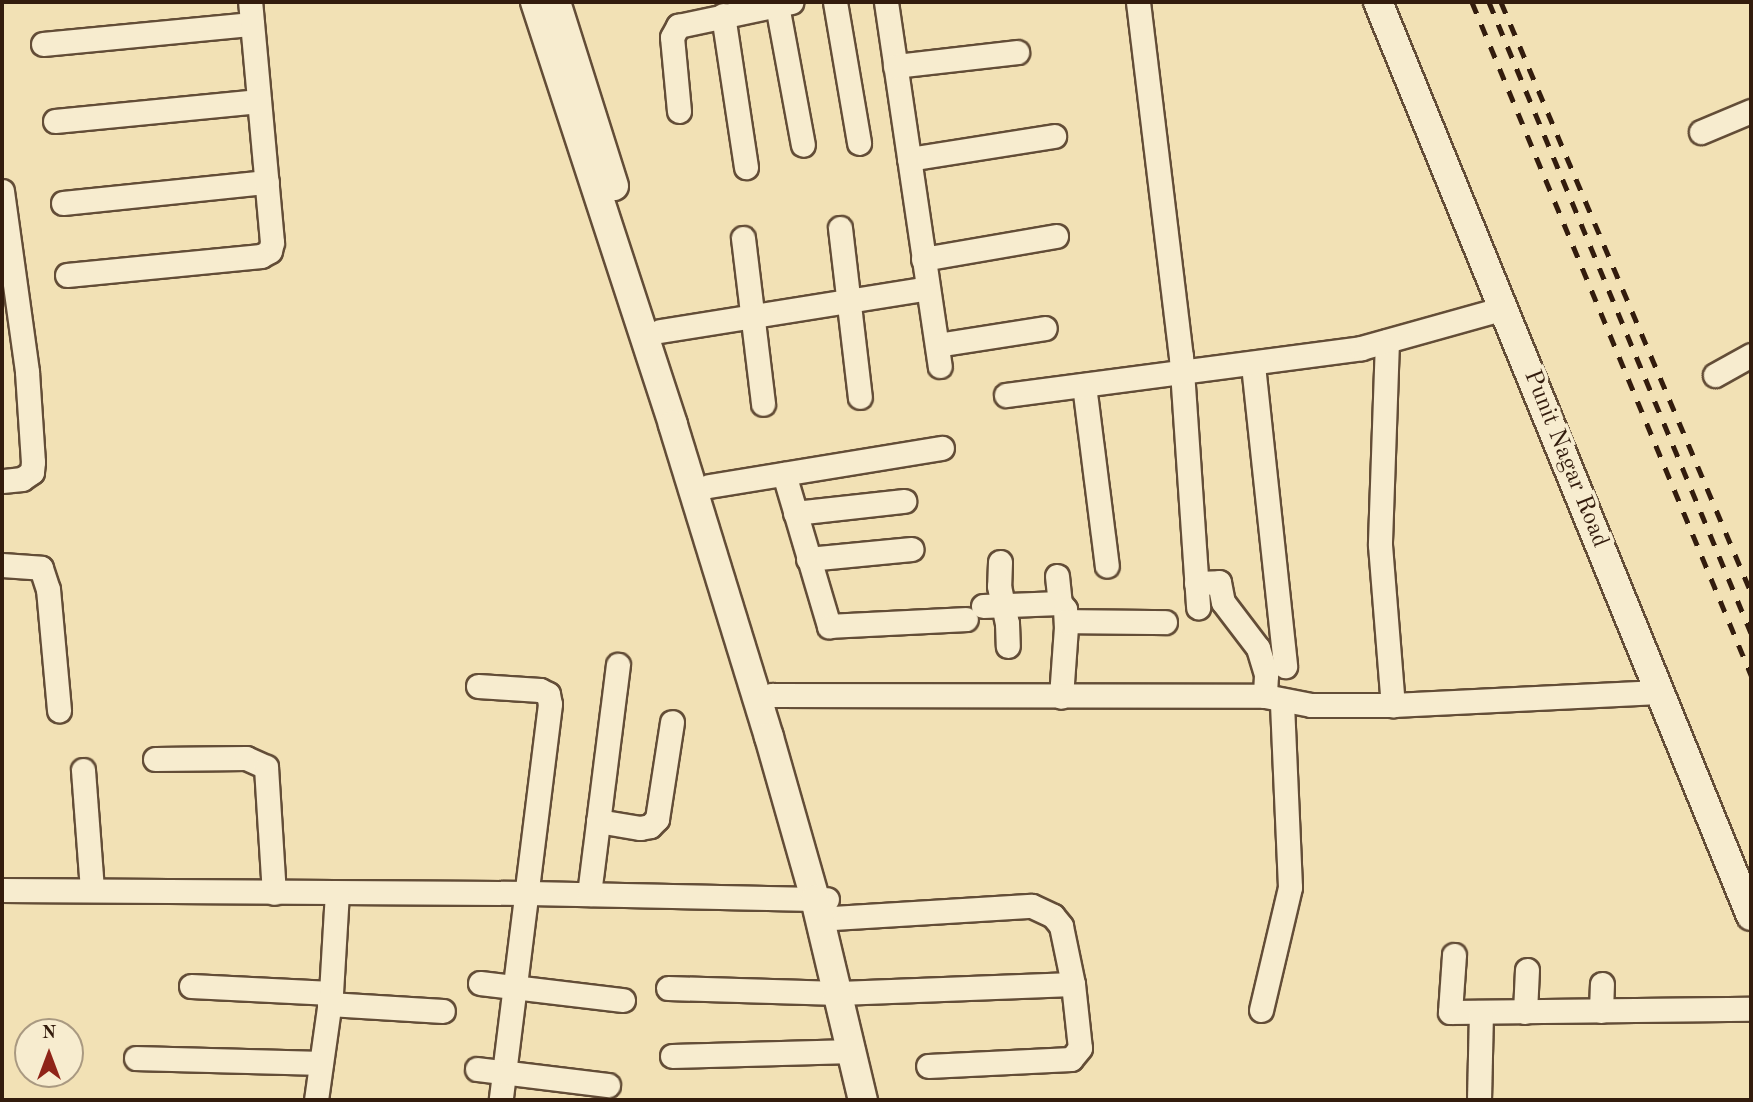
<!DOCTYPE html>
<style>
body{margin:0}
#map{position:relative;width:1753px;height:1102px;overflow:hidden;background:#f2e1b5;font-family:"Old Standard TT",serif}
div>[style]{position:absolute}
.roads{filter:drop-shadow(2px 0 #634d37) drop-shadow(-2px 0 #634d37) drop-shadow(0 2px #634d37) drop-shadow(0 -2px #634d37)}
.minor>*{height:23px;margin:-11.5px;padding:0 11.5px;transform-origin:11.5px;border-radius:11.5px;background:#f7eccf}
.tertiary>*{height:28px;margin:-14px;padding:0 14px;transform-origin:14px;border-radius:14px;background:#f7eccf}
.rail>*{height:5px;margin-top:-2.5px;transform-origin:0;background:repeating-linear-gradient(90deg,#331c0d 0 12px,transparent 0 24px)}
span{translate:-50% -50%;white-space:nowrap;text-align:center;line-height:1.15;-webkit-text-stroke:7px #f7eccf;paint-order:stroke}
.street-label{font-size:24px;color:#331c0d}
.frame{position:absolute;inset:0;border:4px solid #331c0d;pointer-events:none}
.north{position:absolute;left:14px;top:1018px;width:70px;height:70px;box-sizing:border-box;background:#f7eccf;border:2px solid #a99981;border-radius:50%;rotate:0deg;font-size:19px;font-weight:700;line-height:28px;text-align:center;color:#331c0d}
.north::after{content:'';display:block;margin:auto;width:24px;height:32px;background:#8f2418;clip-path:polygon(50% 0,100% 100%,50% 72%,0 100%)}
</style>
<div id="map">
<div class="roads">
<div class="minor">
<div style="left:835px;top:2px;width:143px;rotate:80.3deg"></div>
<div style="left:886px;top:2px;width:368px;rotate:81.6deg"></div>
<div style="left:1138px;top:2px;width:357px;rotate:83.1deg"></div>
<div style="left:1181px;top:356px;width:252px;rotate:86.1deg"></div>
<div style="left:777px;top:5px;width:142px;rotate:79.5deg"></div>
<div style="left:723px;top:15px;width:154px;rotate:81.4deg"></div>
<div style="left:43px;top:44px;width:210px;rotate:-5.5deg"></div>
<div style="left:895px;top:66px;width:123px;rotate:-6.5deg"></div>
<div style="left:679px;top:111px;width:74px;rotate:-95.4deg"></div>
<div style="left:672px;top:37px;width:13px;rotate:-61deg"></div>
<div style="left:678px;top:26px;width:116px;rotate:-12deg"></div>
<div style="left:55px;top:121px;width:205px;rotate:-5.6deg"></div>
<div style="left:1701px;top:132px;width:54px;rotate:-22.8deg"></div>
<div style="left:909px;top:159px;width:147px;rotate:-9deg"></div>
<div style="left:2px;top:191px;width:183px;rotate:82.1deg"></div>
<div style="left:27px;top:372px;width:90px;rotate:86.2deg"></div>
<div style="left:33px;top:462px;width:10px;rotate:96deg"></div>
<div style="left:32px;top:472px;width:12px;rotate:145deg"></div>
<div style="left:22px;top:479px;width:20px;rotate:174deg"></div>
<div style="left:63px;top:203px;width:205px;rotate:-5.9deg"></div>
<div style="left:840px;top:228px;width:170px;rotate:83.3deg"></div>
<div style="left:743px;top:238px;width:167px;rotate:83.1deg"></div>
<div style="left:923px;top:259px;width:135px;rotate:-9.8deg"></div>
<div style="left:67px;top:275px;width:195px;rotate:-5.6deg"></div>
<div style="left:261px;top:256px;width:10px;rotate:-29deg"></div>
<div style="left:270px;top:251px;width:9px;rotate:-77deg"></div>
<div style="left:272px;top:242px;width:241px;rotate:-95.2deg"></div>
<div style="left:660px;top:331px;width:270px;rotate:-9.1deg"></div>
<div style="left:1387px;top:341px;width:204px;rotate:92deg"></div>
<div style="left:1380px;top:545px;width:161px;rotate:85.4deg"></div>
<div style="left:937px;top:345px;width:109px;rotate:-8.9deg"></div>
<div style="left:1253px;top:365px;width:303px;rotate:83.9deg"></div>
<div style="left:1715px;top:375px;width:41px;rotate:-29.1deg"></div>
<div style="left:1084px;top:385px;width:182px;rotate:82.8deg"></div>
<div style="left:1006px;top:395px;width:358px;rotate:-7.5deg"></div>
<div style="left:1361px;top:348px;width:148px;rotate:-15.6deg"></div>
<div style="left:784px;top:474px;width:159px;rotate:73.5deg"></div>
<div style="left:829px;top:626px;width:137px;rotate:-2.9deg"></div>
<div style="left:709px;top:486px;width:236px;rotate:-9.3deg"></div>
<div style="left:795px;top:513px;width:110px;rotate:-6.3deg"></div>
<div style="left:808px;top:559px;width:104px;rotate:-5.5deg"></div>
<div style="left:1000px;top:562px;width:24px;rotate:92deg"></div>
<div style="left:999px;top:586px;width:38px;rotate:78deg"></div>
<div style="left:1007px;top:623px;width:23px;rotate:88deg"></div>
<div style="left:2px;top:565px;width:39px;rotate:4deg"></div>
<div style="left:41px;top:568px;width:22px;rotate:72deg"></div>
<div style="left:48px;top:589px;width:122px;rotate:84.8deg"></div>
<div style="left:1057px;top:576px;width:27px;rotate:84deg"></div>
<div style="left:1196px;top:583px;width:23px;rotate:-2deg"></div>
<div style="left:1219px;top:582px;width:20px;rotate:79deg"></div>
<div style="left:1223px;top:602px;width:58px;rotate:52.7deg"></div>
<div style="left:1258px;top:648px;width:28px;rotate:73deg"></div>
<div style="left:1266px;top:675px;width:21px;rotate:93deg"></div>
<div style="left:983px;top:606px;width:77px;rotate:-2.2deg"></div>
<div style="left:1060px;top:603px;width:8px;rotate:50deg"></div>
<div style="left:1065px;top:609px;width:18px;rotate:87deg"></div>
<div style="left:1066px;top:627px;width:70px;rotate:94.1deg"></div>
<div style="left:1066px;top:621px;width:99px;rotate:0.6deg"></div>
<div style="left:478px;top:686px;width:62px;rotate:3.7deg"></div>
<div style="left:540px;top:690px;width:9px;rotate:27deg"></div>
<div style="left:548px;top:694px;width:10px;rotate:79deg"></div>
<div style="left:550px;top:704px;width:399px;rotate:97.1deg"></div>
<div style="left:757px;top:699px;width:16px;rotate:-15deg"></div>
<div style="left:772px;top:695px;width:493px;rotate:0.1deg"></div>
<div style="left:1265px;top:696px;width:47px;rotate:11.1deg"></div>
<div style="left:1311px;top:705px;width:82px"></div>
<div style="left:1393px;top:705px;width:266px;rotate:-2.8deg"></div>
<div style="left:155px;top:759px;width:91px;rotate:-0.6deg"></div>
<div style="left:246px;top:758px;width:22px;rotate:24deg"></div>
<div style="left:266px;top:767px;width:126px;rotate:86.4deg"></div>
<div style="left:83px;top:770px;width:120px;rotate:85.7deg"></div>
<div style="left:598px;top:821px;width:43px;rotate:9.5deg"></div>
<div style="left:640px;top:828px;width:10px;rotate:-11deg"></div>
<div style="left:650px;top:826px;width:10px;rotate:-45deg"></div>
<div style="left:657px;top:819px;width:98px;rotate:-81.2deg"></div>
<div style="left:2px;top:890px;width:527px;rotate:0.33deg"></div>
<div style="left:529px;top:893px;width:298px;rotate:1.2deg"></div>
<div style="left:589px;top:894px;width:231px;rotate:-82.8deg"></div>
<div style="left:833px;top:918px;width:199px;rotate:-3.5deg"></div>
<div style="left:1032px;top:906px;width:23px;rotate:25deg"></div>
<div style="left:1053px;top:916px;width:13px;rotate:51deg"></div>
<div style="left:1061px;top:926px;width:59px;rotate:78.3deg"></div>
<div style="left:1073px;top:984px;width:64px;rotate:83.8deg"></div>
<div style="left:1080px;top:1048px;width:14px;rotate:129deg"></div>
<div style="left:1071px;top:1059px;width:143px;rotate:177.2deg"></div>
<div style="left:1454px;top:955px;width:57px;rotate:94deg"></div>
<div style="left:1450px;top:1012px;width:301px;rotate:-0.6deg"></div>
<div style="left:480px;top:983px;width:144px;rotate:6.8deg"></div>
<div style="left:191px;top:986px;width:140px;rotate:2.9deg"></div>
<div style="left:668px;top:988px;width:171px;rotate:1.7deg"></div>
<div style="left:839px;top:993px;width:234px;rotate:-2.2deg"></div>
<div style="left:329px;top:1004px;width:114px;rotate:3.5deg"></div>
<div style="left:1261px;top:1010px;width:126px;rotate:-76.7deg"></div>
<div style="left:1290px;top:887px;width:186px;rotate:-92.5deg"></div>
<div style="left:1601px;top:1011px;width:27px;rotate:-88deg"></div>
<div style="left:1525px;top:1012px;width:42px;rotate:-87.3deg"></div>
<div style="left:672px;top:1056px;width:181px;rotate:-1.6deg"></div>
<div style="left:136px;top:1058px;width:185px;rotate:1.5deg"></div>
<div style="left:477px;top:1069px;width:132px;rotate:7deg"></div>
<div style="left:316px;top:1100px;width:108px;rotate:-82deg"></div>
<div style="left:331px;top:993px;width:100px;rotate:-86.6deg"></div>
<div style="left:1479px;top:1100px;width:88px;rotate:-88.7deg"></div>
</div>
<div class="tertiary">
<div style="left:535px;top:2px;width:445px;rotate:71.9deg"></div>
<div style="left:673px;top:425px;width:326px;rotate:72.9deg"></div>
<div style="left:769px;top:737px;width:168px;rotate:74.1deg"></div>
<div style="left:815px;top:899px;width:207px;rotate:76.6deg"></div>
<div style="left:556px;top:2px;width:193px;rotate:72.5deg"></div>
<div style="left:1378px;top:2px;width:987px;rotate:67.8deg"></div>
</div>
</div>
<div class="rail">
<div style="left:1472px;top:2px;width:729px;rotate:67.48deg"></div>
<div style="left:1489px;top:2px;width:683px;rotate:67.45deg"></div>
<div style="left:1501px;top:2px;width:641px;rotate:67.04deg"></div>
</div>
<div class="street-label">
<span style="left:1565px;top:459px;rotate:68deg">Punit Nagar Road</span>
</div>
<div class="frame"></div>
<div class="north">N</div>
</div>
